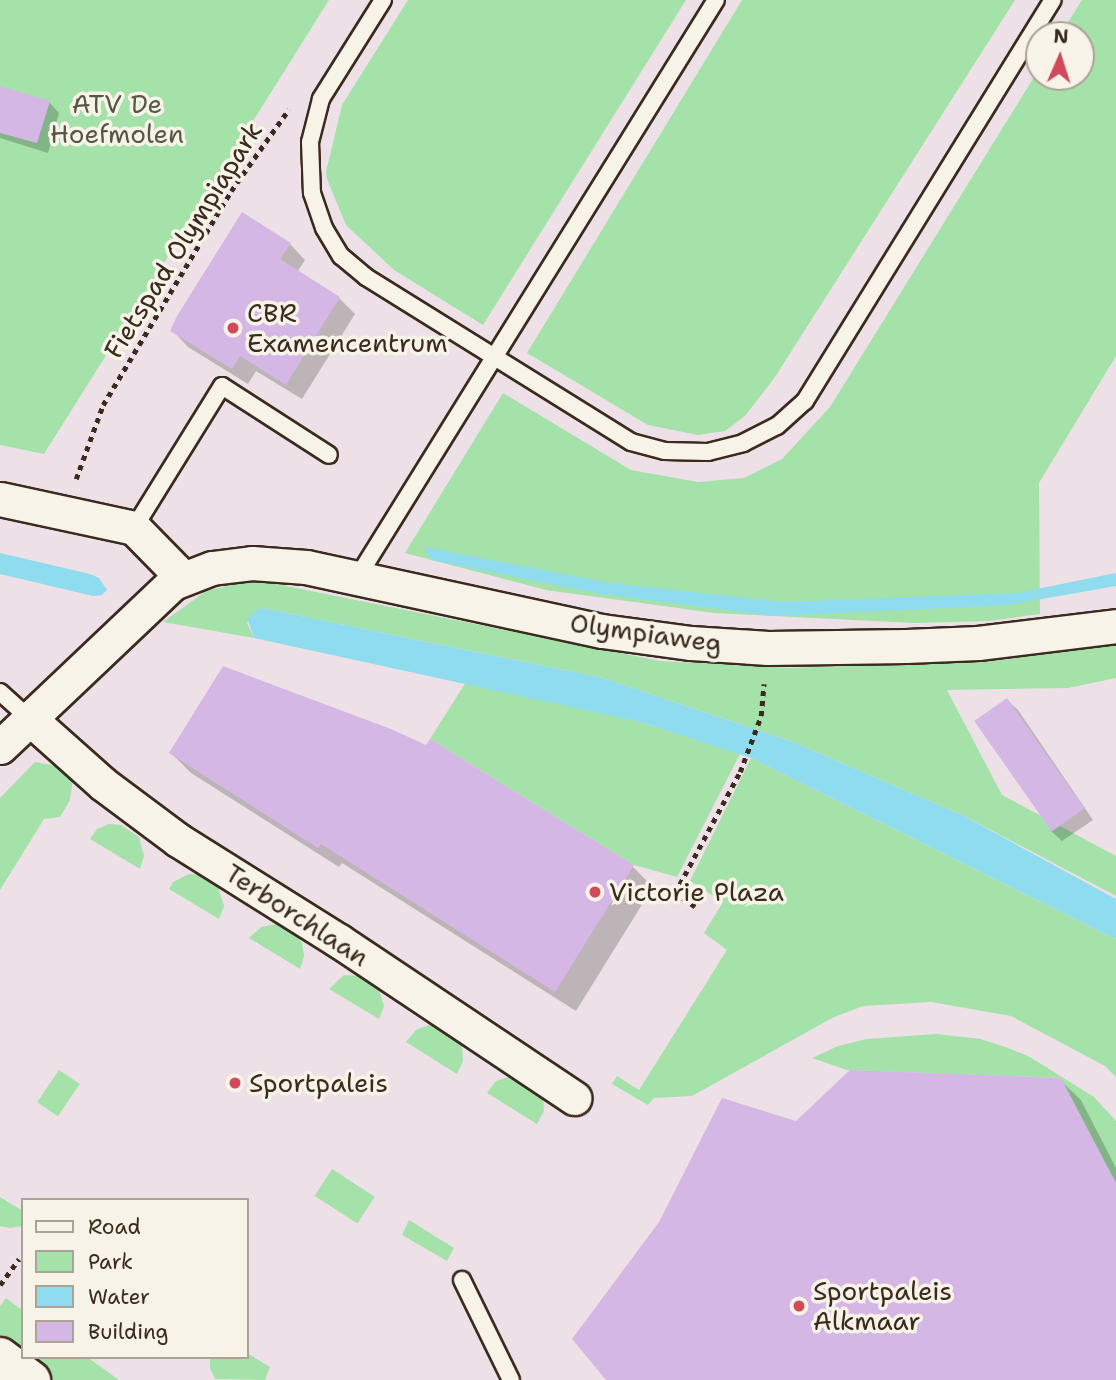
<!DOCTYPE html>
<style>
body{margin:0}
#map{position:relative;width:1116px;height:1380px;overflow:hidden;background:#ede1e7;font-family:"Shantell Sans",sans-serif}
div>[style]{position:absolute}
.green>*{inset:0;background:#a4e2aa;transform-origin:0 0}
.water>*{inset:0;background:#8fdcee}
.shadow>*{inset:0;background:#0003}
.building>*{inset:0;background:#d5b7e5;transform-origin:0 0}
.path>*{height:4.5px;margin-top:-2.25px;transform-origin:0;background:repeating-linear-gradient(90deg,#3b2a1e 0 5px,transparent 0 10px)}
.roads{filter:drop-shadow(2px 0 #3b2a1e) drop-shadow(-2px 0 #3b2a1e) drop-shadow(0 2px #3b2a1e) drop-shadow(0 -2px #3b2a1e)}
.lane>*{height:16px;margin:-8px;padding:0 8px;transform-origin:8px;border-radius:8px;background:#f7f3e8}
.street>*{height:33px;margin:-16.5px;padding:0 16.5px;transform-origin:16.5px;border-radius:16.5px;background:#f7f3e8}
.secondary>*{height:38px;margin:-19px;padding:0 19px;transform-origin:19px;border-radius:19px;background:#f7f3e8}
.dots>*{width:19px;height:19px;translate:-50% -50%;box-sizing:border-box;border:4px solid #f7f3e8;border-radius:50%}
span{translate:-50% -50%;white-space:nowrap;text-align:center;line-height:1.15;-webkit-text-stroke:7px #f7f3e8;paint-order:stroke}
.park-label{font-size:26px;color:#555841}
.street-label{font-size:26px;color:#3b2a1e}
.poi-label{font-size:26px;color:#3b2a1e}
.left{translate:0 -50%;text-align:left}
.legend{position:absolute;left:21px;top:1198px;width:228px;height:161px;box-sizing:border-box;background:#f7f3e8;border:2px solid #aca397;margin:0;padding:9px 12px;list-style:none;font-size:21px;color:#3b2a1e}
.legend li{display:flex;align-items:center;gap:14px;height:35px}
.legend b{width:35px;border:2px solid #aca397}
.north{position:absolute;left:1025px;top:21px;width:70px;height:70px;box-sizing:border-box;background:#f7f3e8;border:2px solid #aca397;border-radius:50%;rotate:3deg;font-size:19px;font-weight:700;line-height:28px;text-align:center;color:#3b2a1e}
.north::after{content:'';display:block;margin:auto;width:24px;height:32px;background:#d1495b;clip-path:polygon(50% 0,100% 100%,50% 72%,0 100%)}
</style>
<div id="map">
<div class="green">
<div style="clip-path:polygon(0 0,329px 0,44px 454px,0 445px)"></div>
<div style="clip-path:polygon(408px 0,686px 0,483px 325px,394px 270px,346px 225px,327px 179px,326px 172px,342px 105px)"></div>
<div style="clip-path:polygon(742px 0,1015px 0,775px 377px,745px 416px,725px 431px,698px 435px,648px 425px,527px 353px)"></div>
<div style="clip-path:polygon(1082px 0,1116px 0,1116px 356px,1039px 483px,1040px 614px,990px 621px,915px 623px,714px 613px,546px 590px,405px 553px,503px 393px,631px 470px,698px 482px,744px 478px,782px 459px,830px 407px,1039px 69px,1039px 77px,1081px 77px,1081px 35px,1060px 35px)"></div>
<div style="clip-path:polygon(249px 581px,276px 584px,660px 661px,792px 668px,1002px 660px,1116px 644px,1116px 678px,1068px 688px,947px 690px,1002px 795px,1116px 856px,1116px 896px,964px 816px,793px 742px,603px 678px,262px 608px,247px 623px,254px 638px,163px 622px,206px 591px)"></div>
<div style="clip-path:polygon(466px 682px,644px 723px,740px 754px,677px 877px,634px 865px,430px 739px)"></div>
<div style="clip-path:polygon(751px 758px,1116px 939px,1116px 1077px,1105px 1066px,1011px 1016px,931px 1002px,863px 1006px,832px 1018px,692px 1096px,654px 1098px,648px 1105px,612px 1084px,617px 1076px,639px 1090px,727px 950px,704px 933px,723px 902px,690px 881px)"></div>
<div style="clip-path:polygon(35px 762px,63px 767px,73px 778px,70px 800px,60px 817px,44px 819px,0 890px,0 798px)"></div>
<div style="clip-path:polygon(109px 824px,121px 825px,139px 837px,144px 856px,140px 869px,90px 839px,97px 829px)"></div>
<div style="clip-path:polygon(189px 874px,200px 875px,218px 887px,224px 906px,219px 919px,169px 889px,173px 882px)"></div>
<div style="clip-path:polygon(276px 924px,294px 933px,302px 943px,304px 956px,300px 969px,249px 938px,261px 927px)"></div>
<div style="clip-path:polygon(344px 975px,360px 976px,378px 987px,384px 1006px,379px 1019px,329px 989px)"></div>
<div style="clip-path:polygon(429px 1025px,441px 1027px,458px 1038px,462px 1045px,463px 1061px,457px 1074px,406px 1042px,416px 1030px)"></div>
<div style="clip-path:polygon(936px 1034px,981px 1039px,1008px 1048px,1030px 1057px,1094px 1097px,1116px 1121px,1116px 1184px,1060px 1078px,847px 1070px,812px 1058px,838px 1046px,867px 1039px)"></div>
<div style="left:59px;top:1070px;width:25px;height:39px;rotate:34deg"></div>
<div style="clip-path:polygon(515px 1075px,543px 1095px,544px 1111px,537px 1124px,487px 1093px,496px 1081px)"></div>
<div style="left:332px;top:1169px;width:51px;height:32px;rotate:33deg"></div>
<div style="clip-path:polygon(0 1197px,23px 1211px,23px 1226px,10px 1228px,0 1226px)"></div>
<div style="clip-path:polygon(409px 1220px,454px 1248px,447px 1261px,402px 1235px)"></div>
<div style="clip-path:polygon(6px 1298px,23px 1311px,23px 1357px,87px 1357px,119px 1380px,51px 1380px,0 1343px,0 1306px)"></div>
<div style="clip-path:polygon(247px 1353px,270px 1367px,265px 1380px,215px 1379px,210px 1368px,210px 1357px,247px 1357px)"></div>
</div>
<div class="water">
<div style="clip-path:polygon(425px 547px,610px 583px,782px 602px,1017px 593px,1116px 573px,1116px 586px,1008px 605px,773px 616px,601px 594px,431px 560px)"></div>
<div style="clip-path:polygon(0 553px,90px 574px,99px 578px,107px 590px,102px 595px,93px 596px,0 574px)"></div>
<div style="clip-path:polygon(262px 608px,603px 678px,793px 742px,964px 816px,1116px 899px,1116px 939px,751px 758px,644px 723px,254px 638px,247px 618px)"></div>
</div>
<div class="shadow">
<div style="clip-path:polygon(0 98px,49px 102px,59px 113px,48px 153px,0 138px)"></div>
<div style="clip-path:polygon(290px 244px,305px 260px,297px 272px,339px 298px,355px 314px,302px 399px,256px 371px,248px 384px,188px 347px,173px 331px)"></div>
<div style="clip-path:polygon(1007px 700px,1018px 710px,1093px 820px,1062px 841px,1051px 831px)"></div>
<div style="clip-path:polygon(431px 741px,633px 867px,653px 887px,576px 1011px,342px 863px,339px 867px,191px 773px,171px 753px,427px 748px)"></div>
<div style="clip-path:polygon(1060px 1080px,1081px 1100px,1116px 1168px,1116px 1380px,608px 1380px,796px 1122px)"></div>
</div>
<div class="building">
<div style="clip-path:polygon(0 86px,50px 101px,37px 143px,0 133px)"></div>
<div style="clip-path:polygon(242px 212px,291px 243px,280px 259px,340px 297px,286px 385px,240px 356px,232px 369px,170px 331px,177px 316px)"></div>
<div style="clip-path:polygon(223px 666px,391px 729px,426px 745px,430px 739px,634px 865px,555px 992px,321px 844px,318px 848px,169px 753px)"></div>
<div style="left:1007px;top:698px;width:135px;height:40px;rotate:55deg"></div>
<div style="clip-path:polygon(850px 1070px,1061px 1078px,1116px 1183px,1116px 1380px,606px 1380px,572px 1339px,659px 1222px,722px 1098px,796px 1121px)"></div>
</div>
<div class="path">
<div style="left:76px;top:479px;width:79px;rotate:-70deg"></div>
<div style="left:103px;top:405px;width:249px;rotate:-59.1deg"></div>
<div style="left:231px;top:191px;width:100px;rotate:-54.7deg"></div>
<div style="left:695px;top:907px;width:24px;rotate:-145deg"></div>
<div style="left:675px;top:893px;width:137px;rotate:-61.8deg"></div>
<div style="left:740px;top:772px;width:60px;rotate:-69.4deg"></div>
<div style="left:761px;top:716px;width:32px;rotate:-85deg"></div>
<div style="left:0;top:1285px;width:32px;rotate:-54deg"></div>
</div>
<div class="roads">
<div class="lane">
<div style="left:383px;top:0;width:117px;rotate:122.1deg"></div>
<div style="left:321px;top:99px;width:44px;rotate:104.3deg"></div>
<div style="left:310px;top:142px;width:51px;rotate:87.8deg"></div>
<div style="left:312px;top:193px;width:37px;rotate:71deg"></div>
<div style="left:324px;top:228px;width:33px;rotate:59deg"></div>
<div style="left:341px;top:256px;width:33px;rotate:40deg"></div>
<div style="left:366px;top:277px;width:312px;rotate:31.9deg"></div>
<div style="left:631px;top:442px;width:35px;rotate:15deg"></div>
<div style="left:665px;top:451px;width:43px;rotate:1.3deg"></div>
<div style="left:708px;top:452px;width:36px;rotate:-14deg"></div>
<div style="left:743px;top:443px;width:38px;rotate:-27deg"></div>
<div style="left:777px;top:426px;width:38px;rotate:-42deg"></div>
<div style="left:805px;top:401px;width:471px;rotate:-58.3deg"></div>
<div style="left:134px;top:528px;width:167px;rotate:-58.2deg"></div>
<div style="left:222px;top:386px;width:127px;rotate:32.8deg"></div>
<div style="left:357px;top:578px;width:680px;rotate:-58.16deg"></div>
<div style="left:0;top:692px;width:39px;rotate:42deg"></div>
<div style="left:462px;top:1280px;width:111px;rotate:63.9deg"></div>
</div>
<div class="street">
<div style="left:0;top:499px;width:137px;rotate:12.2deg"></div>
<div style="left:134px;top:528px;width:70px;rotate:45.6deg"></div>
<div style="left:29px;top:718px;width:99px;rotate:41.7deg"></div>
<div style="left:103px;top:784px;width:94px;rotate:36.7deg"></div>
<div style="left:178px;top:840px;width:190px;rotate:32.1deg"></div>
<div style="left:339px;top:941px;width:283px;rotate:33.7deg"></div>
<div style="left:0;top:747px;width:238px;rotate:-43.5deg"></div>
<div style="left:173px;top:583px;width:42px;rotate:-21deg"></div>
<div style="left:212px;top:568px;width:40px;rotate:-7.1deg"></div>
<div style="left:252px;top:563px;width:54px;rotate:4.2deg"></div>
<div style="left:306px;top:567px;width:303px;rotate:12.2deg"></div>
<div style="left:602px;top:631px;width:90px;rotate:7.7deg"></div>
<div style="left:691px;top:643px;width:77px;rotate:3.7deg"></div>
<div style="left:768px;top:648px;width:138px;rotate:-0.8deg"></div>
<div style="left:906px;top:646px;width:72px;rotate:-2.4deg"></div>
<div style="left:978px;top:643px;width:139px;rotate:-7deg"></div>
</div>
<div class="secondary">
<div style="left:0;top:1357px;width:39px;rotate:37deg"></div>
</div>
</div>
<div class="dots">
<div style="left:233px;top:328px;background:#d1495b"></div>
<div style="left:595px;top:892px;background:#d1495b"></div>
<div style="left:235px;top:1083px;background:#d1495b"></div>
<div style="left:799px;top:1306px;background:#d1495b"></div>
</div>
<div class="park-label">
<span style="left:117px;top:119px">ATV De<br>Hoefmolen</span>
</div>
<div class="street-label">
<span style="left:183px;top:240px;rotate:-58deg">Fietspad Olympiapark</span>
<span style="left:646px;top:633px;rotate:8deg">Olympiaweg</span>
<span style="left:297px;top:915px;rotate:33deg">Terborchlaan</span>
</div>
<div class="poi-label">
<span class="left" style="left:247px;top:328px">CBR<br>Examencentrum</span>
<span class="left" style="left:609px;top:892px">Victorie Plaza</span>
<span class="left" style="left:249px;top:1083px">Sportpaleis</span>
<span class="left" style="left:813px;top:1306px">Sportpaleis<br>Alkmaar</span>
</div>
<ul class="legend">
<li><b style="height:9px;background:#f7f3e8"></b>Road</li>
<li><b style="height:19px;background:#a4e2aa"></b>Park</li>
<li><b style="height:19px;background:#8fdcee"></b>Water</li>
<li><b style="height:19px;background:#d5b7e5"></b>Building</li>
</ul>
<div class="north">N</div>
</div>
